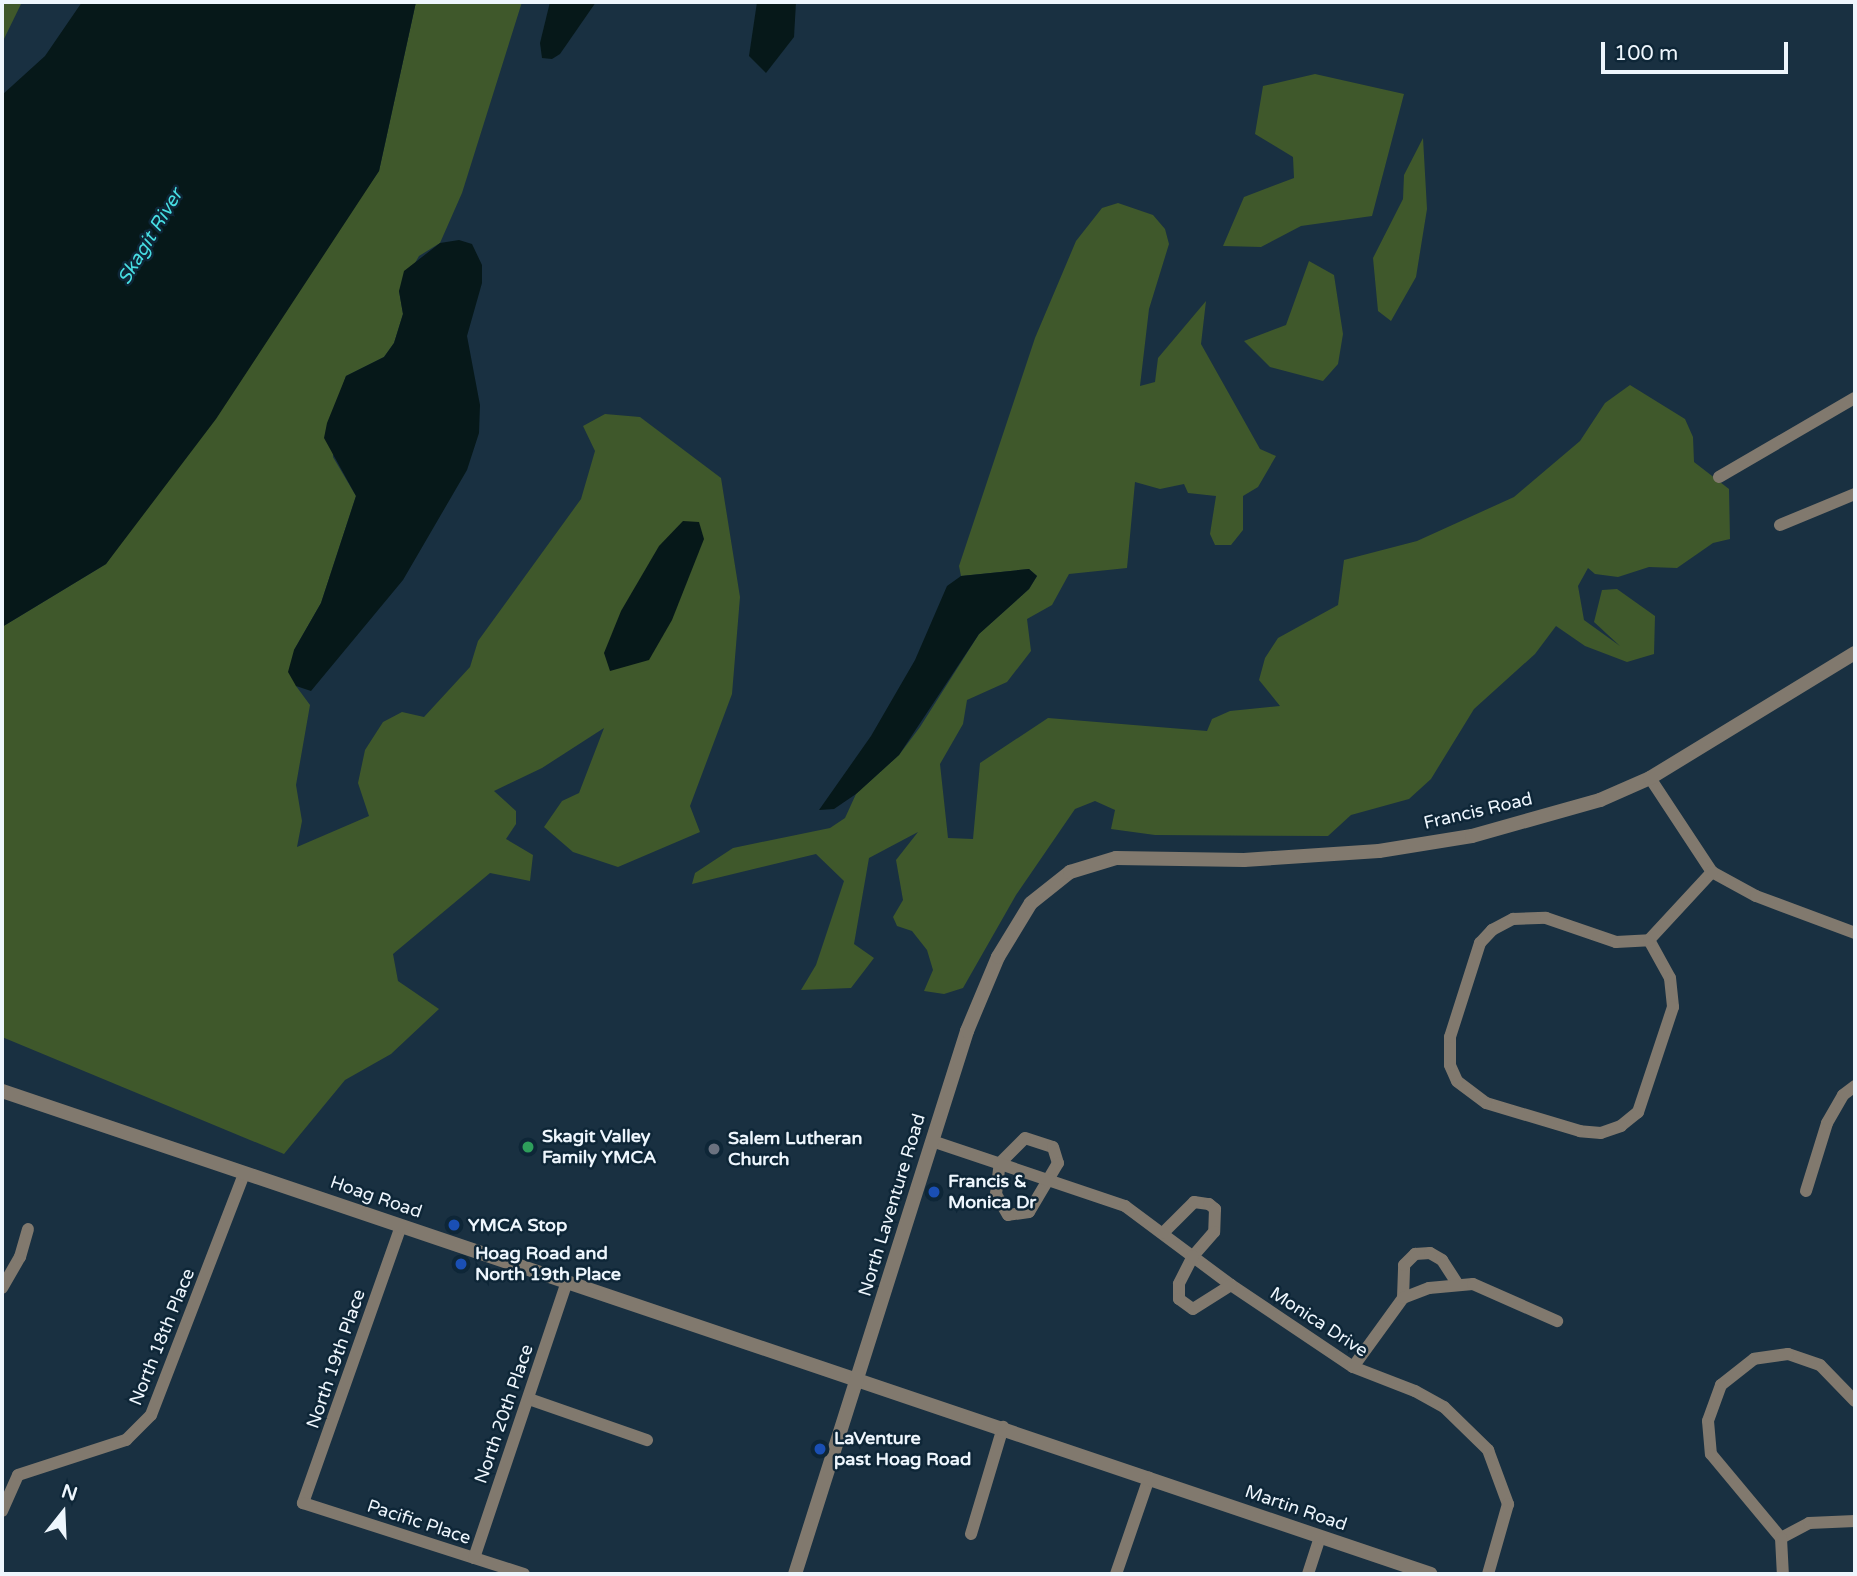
<!DOCTYPE html>
<style>
body{margin:0}
#map{position:relative;width:1857px;height:1576px;overflow:hidden;background:#193041;font-family:"Varela Round",sans-serif}
div>[style]{position:absolute}
.green>*{inset:0;background:#3f582b}
.water>*{inset:0;background:#061819}
.minor>*{height:12px;margin:-6px;padding:0 6px;transform-origin:6px;border-radius:6px;background:#81796e}
.tertiary>*{height:14px;margin:-7px;padding:0 7px;transform-origin:7px;border-radius:7px;background:#81796e}
.dots>*{width:19px;height:19px;translate:-50% -50%;box-sizing:border-box;border:4px solid #0e2637;border-radius:50%}
span{translate:-50% -50%;white-space:nowrap;text-align:center;line-height:1.15;-webkit-text-stroke:5px #0e2637;paint-order:stroke}
.street-label{font-size:18px;color:#eef6fd}
.poi-label{font-size:18px;color:#eef6fd;font-weight:700}
.left{translate:0 -50%;text-align:left}
.water-label{font-size:19px;color:#47dee3;font-style:italic}
.frame{position:absolute;inset:0;border:4px solid #eef6fd;pointer-events:none}
.north{position:absolute;left:28px;top:1478px;width:70px;height:70px;-webkit-text-stroke:5px #0e2637;paint-order:stroke;rotate:18deg;font-size:19px;font-weight:700;line-height:28px;text-align:center;color:#eef6fd}
.north::after{content:'';display:block;margin:auto;width:24px;height:32px;background:#eef6fd;clip-path:polygon(50% 0,100% 100%,50% 72%,0 100%)}
.scale{position:absolute;left:1601px;top:42px;width:187px;height:32px;box-sizing:border-box;border:4px solid #eef6fd;border-top:0;padding-left:9px;font-size:21px;line-height:24px;white-space:nowrap;color:#eef6fd;-webkit-text-stroke:5px #0e2637;paint-order:stroke}
</style>
<div id="map">
<div class="green">
<div style="clip-path:polygon(2px 2px,22px 2px,2px 43px)"></div>
<div style="clip-path:polygon(416px 2px,522px 2px,462px 193px,440px 243px,419px 256px,399px 291px,403px 314px,394px 343px,384px 357px,346px 376px,332px 417px,333px 457px,356px 496px,321px 603px,294px 650px,296px 686px,310px 705px,296px 785px,302px 821px,297px 847px,369px 816px,358px 783px,365px 750px,383px 722px,402px 712px,424px 717px,470px 667px,478px 641px,581px 499px,595px 451px,583px 426px,605px 414px,640px 417px,721px 478px,740px 597px,732px 694px,690px 806px,700px 832px,618px 867px,573px 852px,544px 827px,562px 801px,579px 793px,604px 728px,542px 768px,494px 791px,516px 811px,516px 824px,506px 839px,533px 855px,530px 881px,490px 873px,393px 954px,398px 981px,439px 1009px,391px 1054px,345px 1080px,284px 1154px,2px 1037px,2px 627px,106px 564px,379px 171px)"></div>
<div style="clip-path:polygon(1315px 74px,1404px 94px,1372px 216px,1301px 226px,1261px 247px,1223px 246px,1244px 197px,1294px 178px,1293px 157px,1255px 134px,1263px 86px)"></div>
<div style="clip-path:polygon(1423px 138px,1427px 209px,1416px 277px,1391px 321px,1378px 311px,1373px 258px,1403px 199px,1404px 175px)"></div>
<div style="clip-path:polygon(1118px 203px,1153px 215px,1165px 229px,1169px 244px,1149px 309px,1140px 386px,1155px 382px,1158px 358px,1206px 301px,1201px 344px,1260px 449px,1276px 456px,1258px 487px,1243px 496px,1243px 530px,1231px 545px,1215px 545px,1210px 534px,1216px 496px,1188px 493px,1184px 484px,1160px 489px,1135px 482px,1127px 568px,1069px 574px,1052px 605px,1027px 619px,1031px 651px,1007px 682px,967px 700px,963px 724px,940px 764px,948px 838px,973px 839px,980px 763px,1048px 718px,1207px 731px,1212px 719px,1230px 711px,1280px 706px,1259px 680px,1265px 658px,1278px 638px,1338px 605px,1344px 560px,1417px 541px,1514px 497px,1580px 441px,1605px 403px,1630px 385px,1685px 419px,1693px 437px,1694px 462px,1729px 489px,1730px 539px,1713px 543px,1677px 568px,1649px 567px,1618px 577px,1595px 574px,1588px 568px,1578px 586px,1584px 620px,1620px 646px,1594px 622px,1602px 590px,1617px 589px,1655px 616px,1654px 654px,1627px 662px,1585px 646px,1556px 626px,1535px 654px,1474px 709px,1431px 779px,1409px 799px,1351px 815px,1328px 836px,1155px 835px,1111px 829px,1115px 810px,1095px 801px,1075px 809px,1016px 895px,963px 988px,944px 994px,924px 991px,933px 970px,927px 950px,912px 931px,897px 926px,893px 917px,903px 900px,896px 860px,918px 832px,869px 858px,854px 944px,874px 958px,851px 988px,801px 990px,816px 965px,844px 881px,816px 854px,692px 884px,695px 873px,733px 848px,830px 828px,845px 818px,856px 794px,899px 755px,920px 727px,979px 634px,1029px 589px,1037px 576px,1029px 569px,961px 576px,959px 566px,1035px 338px,1076px 241px,1102px 208px)"></div>
<div style="clip-path:polygon(1309px 261px,1334px 275px,1343px 334px,1338px 364px,1323px 381px,1270px 367px,1244px 341px,1286px 325px)"></div>
</div>
<div class="water">
<div style="clip-path:polygon(82px 2px,416px 2px,379px 171px,216px 419px,106px 564px,2px 627px,2px 95px,45px 56px)"></div>
<div style="clip-path:polygon(550px 2px,596px 2px,560px 54px,552px 59px,542px 58px,540px 43px)"></div>
<div style="clip-path:polygon(757px 2px,796px 2px,794px 37px,766px 73px,749px 56px)"></div>
<div style="clip-path:polygon(459px 240px,472px 244px,482px 265px,482px 283px,467px 336px,480px 405px,479px 433px,467px 470px,403px 580px,311px 691px,296px 686px,288px 672px,294px 650px,321px 603px,356px 496px,324px 438px,327px 423px,346px 376px,384px 357px,394px 343px,403px 314px,399px 291px,404px 271px,440px 243px)"></div>
<div style="clip-path:polygon(683px 521px,699px 522px,704px 539px,672px 620px,649px 660px,610px 671px,604px 653px,621px 611px,659px 546px)"></div>
<div style="clip-path:polygon(1029px 569px,1037px 576px,1029px 589px,979px 634px,899px 755px,856px 794px,834px 809px,819px 810px,871px 736px,915px 660px,947px 586px,961px 576px)"></div>
</div>
<div class="minor">
<div style="left:1719px;top:477px;width:157px;rotate:-30.2deg"></div>
<div style="left:1780px;top:525px;width:81px;rotate:-22.5deg"></div>
<div style="left:1650px;top:778px;width:113px;rotate:56.6deg"></div>
<div style="left:1712px;top:872px;width:50px;rotate:28.6deg"></div>
<div style="left:1756px;top:896px;width:106px;rotate:20.5deg"></div>
<div style="left:1649px;top:940px;width:43px;rotate:61.1deg"></div>
<div style="left:1670px;top:978px;width:29px;rotate:84deg"></div>
<div style="left:1673px;top:1007px;width:111px;rotate:108.4deg"></div>
<div style="left:1638px;top:1112px;width:22px;rotate:141deg"></div>
<div style="left:1621px;top:1126px;width:21px;rotate:161deg"></div>
<div style="left:1601px;top:1133px;width:21px;rotate:-175deg"></div>
<div style="left:1580px;top:1131px;width:98px;rotate:-163.4deg"></div>
<div style="left:1486px;top:1103px;width:36px;rotate:-143deg"></div>
<div style="left:1457px;top:1081px;width:17px;rotate:-114deg"></div>
<div style="left:1450px;top:1065px;width:28px;rotate:-90deg"></div>
<div style="left:1450px;top:1037px;width:99px;rotate:-72.3deg"></div>
<div style="left:1480px;top:943px;width:18px;rotate:-47deg"></div>
<div style="left:1492px;top:930px;width:24px;rotate:-28deg"></div>
<div style="left:1513px;top:919px;width:33px;rotate:-2deg"></div>
<div style="left:1546px;top:918px;width:74px;rotate:18.9deg"></div>
<div style="left:1616px;top:942px;width:33px;rotate:-3deg"></div>
<div style="left:1649px;top:940px;width:93px;rotate:-47.2deg"></div>
<div style="left:1025px;top:1138px;width:29px;rotate:18deg"></div>
<div style="left:1053px;top:1147px;width:17px;rotate:73deg"></div>
<div style="left:1058px;top:1163px;width:57px;rotate:120.6deg"></div>
<div style="left:1029px;top:1212px;width:21px;rotate:172deg"></div>
<div style="left:1008px;top:1215px;width:24px;rotate:-120deg"></div>
<div style="left:996px;top:1194px;width:31px;rotate:-83deg"></div>
<div style="left:1000px;top:1163px;width:35px;rotate:-45deg"></div>
<div style="left:932px;top:1141px;width:204px;rotate:18.6deg"></div>
<div style="left:1125px;top:1206px;width:132px;rotate:36.7deg"></div>
<div style="left:1231px;top:1285px;width:147px;rotate:33.9deg"></div>
<div style="left:1353px;top:1367px;width:66px;rotate:21.2deg"></div>
<div style="left:1415px;top:1391px;width:33px;rotate:29deg"></div>
<div style="left:1444px;top:1407px;width:62px;rotate:44.3deg"></div>
<div style="left:1488px;top:1450px;width:58px;rotate:69.7deg"></div>
<div style="left:1508px;top:1504px;width:73px;rotate:105.9deg"></div>
<div style="left:1806px;top:1191px;width:71px;rotate:-72.8deg"></div>
<div style="left:1827px;top:1123px;width:32px;rotate:-60deg"></div>
<div style="left:1843px;top:1095px;width:15px;rotate:-37deg"></div>
<div style="left:401px;top:1226px;width:294px;rotate:109.5deg"></div>
<div style="left:303px;top:1503px;width:232px;rotate:17.8deg"></div>
<div style="left:1163px;top:1233px;width:44px;rotate:-45deg"></div>
<div style="left:1194px;top:1202px;width:15px;rotate:8deg"></div>
<div style="left:1209px;top:1204px;width:8px;rotate:40deg"></div>
<div style="left:1215px;top:1209px;width:23px;rotate:92deg"></div>
<div style="left:1214px;top:1232px;width:32px;rotate:131deg"></div>
<div style="left:1193px;top:1256px;width:31px;rotate:117deg"></div>
<div style="left:1179px;top:1284px;width:15px;rotate:90deg"></div>
<div style="left:1179px;top:1299px;width:17px;rotate:36deg"></div>
<div style="left:1193px;top:1309px;width:45px;rotate:-32.3deg"></div>
<div style="left:2px;top:1288px;width:36px;rotate:-60deg"></div>
<div style="left:20px;top:1257px;width:29px;rotate:-74deg"></div>
<div style="left:1403px;top:1298px;width:33px;rotate:-88deg"></div>
<div style="left:1404px;top:1265px;width:16px;rotate:-45deg"></div>
<div style="left:1415px;top:1254px;width:15px;rotate:-4deg"></div>
<div style="left:1430px;top:1253px;width:14px;rotate:30deg"></div>
<div style="left:1442px;top:1260px;width:27px;rotate:57deg"></div>
<div style="left:1353px;top:1367px;width:85px;rotate:-54.1deg"></div>
<div style="left:1403px;top:1298px;width:28px;rotate:-21deg"></div>
<div style="left:1429px;top:1288px;width:44px;rotate:-5.2deg"></div>
<div style="left:1473px;top:1284px;width:92px;rotate:23.8deg"></div>
<div style="left:529px;top:1399px;width:125px;rotate:19.2deg"></div>
<div style="left:1855px;top:1401px;width:50px;rotate:-134.2deg"></div>
<div style="left:1820px;top:1365px;width:34px;rotate:-161deg"></div>
<div style="left:1788px;top:1354px;width:34px;rotate:172deg"></div>
<div style="left:1754px;top:1359px;width:42px;rotate:141.8deg"></div>
<div style="left:1721px;top:1385px;width:38px;rotate:110deg"></div>
<div style="left:1708px;top:1421px;width:33px;rotate:85deg"></div>
<div style="left:1711px;top:1454px;width:109px;rotate:50.2deg"></div>
<div style="left:1781px;top:1538px;width:32px;rotate:-28deg"></div>
<div style="left:1809px;top:1523px;width:46px;rotate:-2.5deg"></div>
<div style="left:2px;top:1511px;width:39px;rotate:-66deg"></div>
<div style="left:18px;top:1475px;width:114px;rotate:-18deg"></div>
<div style="left:126px;top:1440px;width:35px;rotate:-45deg"></div>
<div style="left:151px;top:1415px;width:258px;rotate:-68.9deg"></div>
<div style="left:971px;top:1534px;width:112px;rotate:-73.3deg"></div>
<div style="left:1781px;top:1538px;width:36px;rotate:87deg"></div>
<div style="left:474px;top:1558px;width:291px;rotate:-71.4deg"></div>
<div style="left:1116px;top:1574px;width:102px;rotate:-71deg"></div>
<div style="left:1308px;top:1574px;width:39px;rotate:-72deg"></div>
</div>
<div class="tertiary">
<div style="left:2px;top:1091px;width:1508px;rotate:18.68deg"></div>
<div style="left:795px;top:1574px;width:570px;rotate:-72.42deg"></div>
<div style="left:967px;top:1031px;width:80px;rotate:-67.3deg"></div>
<div style="left:998px;top:957px;width:63px;rotate:-58.6deg"></div>
<div style="left:1031px;top:903px;width:50px;rotate:-38.5deg"></div>
<div style="left:1070px;top:872px;width:48px;rotate:-16.9deg"></div>
<div style="left:1116px;top:858px;width:128px;rotate:0.9deg"></div>
<div style="left:1244px;top:860px;width:135px;rotate:-3.8deg"></div>
<div style="left:1379px;top:851px;width:94px;rotate:-9.2deg"></div>
<div style="left:1472px;top:836px;width:133px;rotate:-15.7deg"></div>
<div style="left:1600px;top:800px;width:55px;rotate:-23.7deg"></div>
<div style="left:1650px;top:778px;width:240px;rotate:-31.4deg"></div>
</div>
<div class="dots">
<div style="left:528px;top:1147px;background:#2e9e5b"></div>
<div style="left:714px;top:1149px;background:#6b7280"></div>
<div style="left:934px;top:1192px;background:#1a4fb4"></div>
<div style="left:454px;top:1225px;background:#1a4fb4"></div>
<div style="left:461px;top:1264px;background:#1a4fb4"></div>
<div style="left:820px;top:1449px;background:#1a4fb4"></div>
</div>
<div class="street-label">
<span style="left:1478px;top:811px;rotate:-13deg">Francis Road</span>
<span style="left:376px;top:1197px;rotate:19deg">Hoag Road</span>
<span style="left:892px;top:1205px;rotate:-73deg">North Laventure Road</span>
<span style="left:1319px;top:1322px;rotate:33deg">Monica Drive</span>
<span style="left:162px;top:1337px;rotate:-68deg">North 18th Place</span>
<span style="left:336px;top:1359px;rotate:-71deg">North 19th Place</span>
<span style="left:504px;top:1414px;rotate:-71deg">North 20th Place</span>
<span style="left:1296px;top:1508px;rotate:19deg">Martin Road</span>
<span style="left:419px;top:1522px;rotate:18deg">Pacific Place</span>
</div>
<div class="poi-label">
<span class="left" style="left:542px;top:1147px">Skagit Valley<br>Family YMCA</span>
<span class="left" style="left:728px;top:1149px">Salem Lutheran<br>Church</span>
<span class="left" style="left:948px;top:1192px">Francis &amp;<br>Monica Dr</span>
<span class="left" style="left:468px;top:1225px">YMCA Stop</span>
<span class="left" style="left:475px;top:1264px">Hoag Road and<br>North 19th Place</span>
<span class="left" style="left:834px;top:1449px">LaVenture<br>past Hoag Road</span>
</div>
<div class="water-label">
<span style="left:151px;top:237px;rotate:-59deg">Skagit River</span>
</div>
<div class="frame"></div>
<div class="north">N</div>
<div class="scale">100 m</div>
</div>
